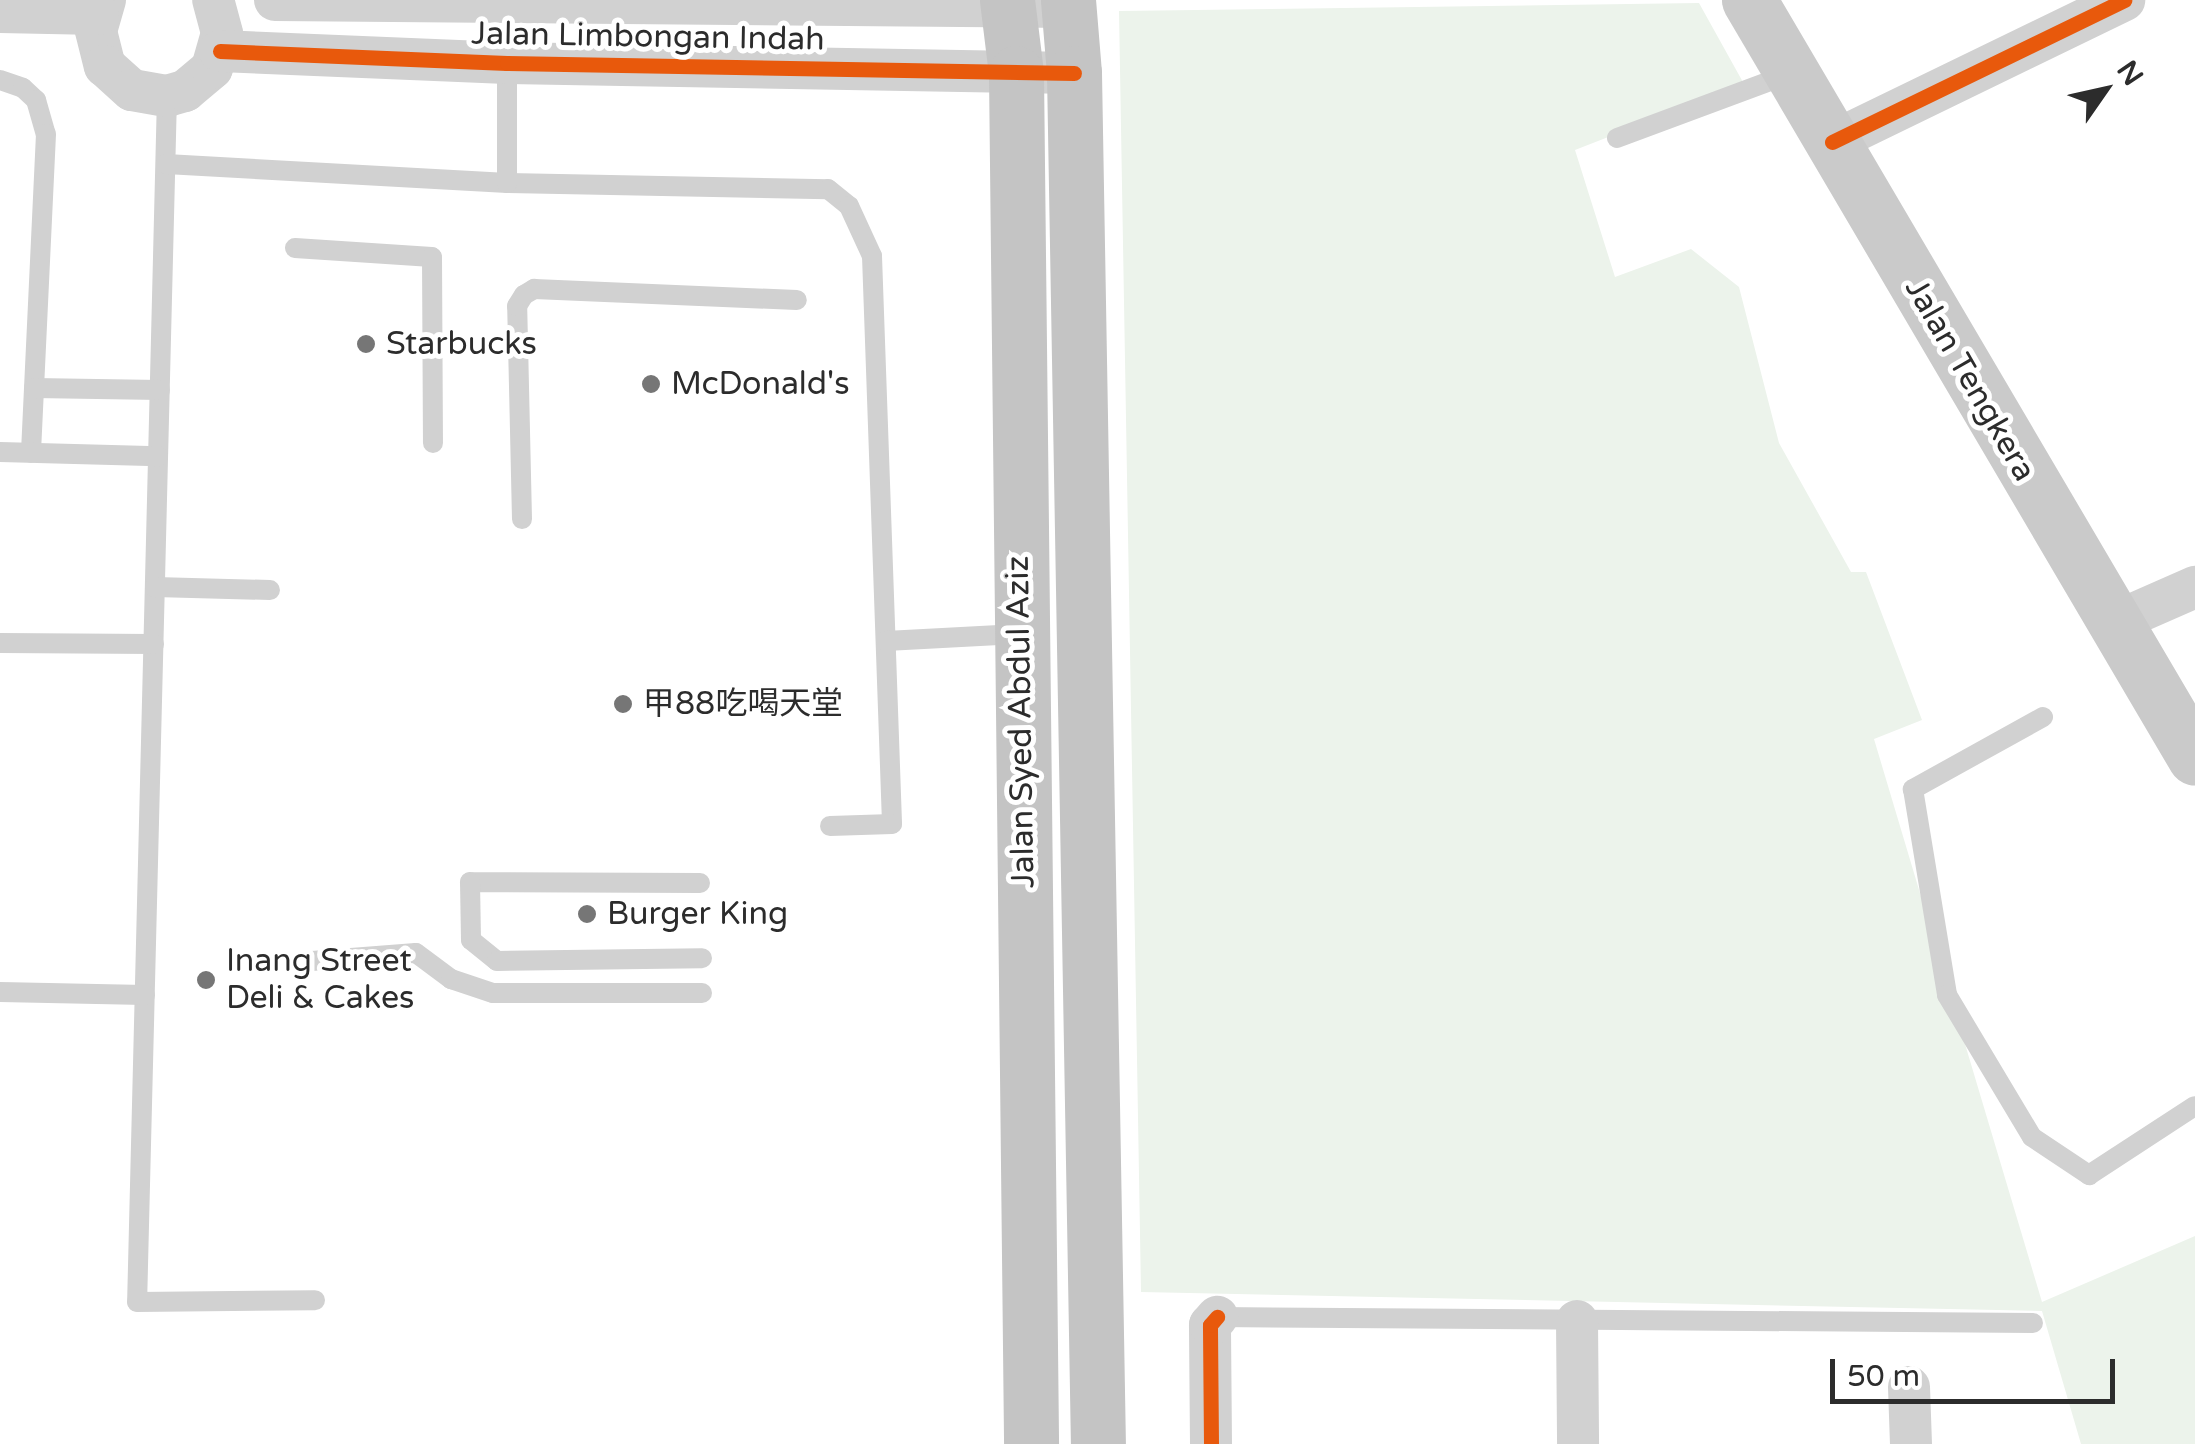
<!DOCTYPE html>
<meta charset="utf-8">
<style>
body{margin:0}
#map{position:relative;width:2195px;height:1444px;overflow:hidden;background:#fff;font-family:"Varela Round","Noto Sans SC",sans-serif}
div>[style]{position:absolute}
.green>*{inset:0;background:#ecf3eb}
.lane>*{height:20px;margin:-10px;padding:0 10px;transform-origin:10px;border-radius:10px;background:#d1d1d1}
.street>*{height:42px;margin:-21px;padding:0 21px;transform-origin:21px;border-radius:21px;background:#d1d1d1}
.secondary>*{height:55px;margin:-27.5px;padding:0 27.5px;transform-origin:27.5px;border-radius:27.5px;background:#cacaca}
.primary>*{height:55px;margin:-27.5px;padding:0 27.5px;transform-origin:27.5px;border-radius:27.5px;background:#c4c4c4}
.cycleway>*{height:15px;margin:-7.5px;padding:0 7.5px;transform-origin:7.5px;border-radius:7.5px;background:#e8590c}
.dots>*{width:28px;height:28px;translate:-50% -50%;box-sizing:border-box;border:5px solid #fff;border-radius:50%}
span{translate:-50% -50%;white-space:nowrap;text-align:center;line-height:1.15;-webkit-text-stroke:10px #fff;paint-order:stroke}
.street-label{font-size:32px;color:#2c2c2c}
.poi-label{font-size:32px;color:#2c2c2c}
.left{translate:0 -50%;text-align:left}
.north{position:absolute;left:2055px;top:40px;width:100px;height:100px;-webkit-text-stroke:8px #fff;paint-order:stroke;rotate:56deg;font-size:28px;font-weight:700;line-height:40px;text-align:center;color:#2c2c2c}
.north::after{content:'';display:block;margin:auto;width:35px;height:45px;background:#2c2c2c;clip-path:polygon(50% 0,100% 100%,50% 72%,0 100%)}
.scale{position:absolute;left:1830px;top:1359px;width:285px;height:45px;box-sizing:border-box;border:5px solid #2c2c2c;border-top:0;padding-left:12px;font-size:30px;line-height:35px;white-space:nowrap;color:#2c2c2c;-webkit-text-stroke:8px #fff;paint-order:stroke}
</style>
<div id="map">
<div class="green">
<div style="clip-path:polygon(1699px 3px,1744px 84px,1575px 150px,1615px 277px,1691px 249px,1739px 287px,1779px 443px,1851px 572px,1866px 572px,1922px 720px,1874px 739px,2042px 1302px,2195px 1236px,2195px 1444px,2081px 1444px,2042px 1311px,1141px 1292px,1119px 11px)"></div>
</div>
<div class="lane">
<div style="left:0;top:80px;width:24px;rotate:19deg"></div>
<div style="left:23px;top:88px;width:18px;rotate:43deg"></div>
<div style="left:36px;top:100px;width:35px;rotate:74deg"></div>
<div style="left:46px;top:134px;width:319px;rotate:92.7deg"></div>
<div style="left:167px;top:96px;width:1206px;rotate:91.42deg"></div>
<div style="left:137px;top:1302px;width:178px;rotate:-0.6deg"></div>
<div style="left:1617px;top:138px;width:184px;rotate:-20.4deg"></div>
<div style="left:166px;top:164px;width:342px;rotate:3.2deg"></div>
<div style="left:507px;top:183px;width:321px;rotate:1.1deg"></div>
<div style="left:828px;top:189px;width:27px;rotate:39deg"></div>
<div style="left:849px;top:206px;width:55px;rotate:65.3deg"></div>
<div style="left:872px;top:256px;width:568px;rotate:87.98deg"></div>
<div style="left:892px;top:824px;width:62px;rotate:178.2deg"></div>
<div style="left:507px;top:183px;width:120px;rotate:-90deg"></div>
<div style="left:295px;top:248px;width:137px;rotate:3.8deg"></div>
<div style="left:432px;top:257px;width:186px;rotate:89.7deg"></div>
<div style="left:34px;top:388px;width:126px;rotate:0.9deg"></div>
<div style="left:0;top:452px;width:158px;rotate:1.5deg"></div>
<div style="left:522px;top:519px;width:213px;rotate:-91.3deg"></div>
<div style="left:517px;top:306px;width:13px;rotate:-58deg"></div>
<div style="left:524px;top:295px;width:12px;rotate:-31deg"></div>
<div style="left:534px;top:289px;width:263px;rotate:2.4deg"></div>
<div style="left:155px;top:587px;width:115px;rotate:1.5deg"></div>
<div style="left:886px;top:641px;width:132px;rotate:-3deg"></div>
<div style="left:0;top:643px;width:154px;rotate:0.4deg"></div>
<div style="left:2043px;top:717px;width:149px;rotate:151deg"></div>
<div style="left:1913px;top:789px;width:209px;rotate:80.6deg"></div>
<div style="left:1947px;top:995px;width:165px;rotate:59.1deg"></div>
<div style="left:2032px;top:1137px;width:69px;rotate:33.7deg"></div>
<div style="left:2089px;top:1175px;width:126px;rotate:-33.1deg"></div>
<div style="left:700px;top:883px;width:230px;rotate:-179.8deg"></div>
<div style="left:470px;top:882px;width:58px;rotate:89deg"></div>
<div style="left:471px;top:940px;width:33px;rotate:39deg"></div>
<div style="left:497px;top:961px;width:205px;rotate:-0.8deg"></div>
<div style="left:312px;top:961px;width:104px;rotate:-4.4deg"></div>
<div style="left:416px;top:953px;width:44px;rotate:36.6deg"></div>
<div style="left:451px;top:979px;width:44px;rotate:18.4deg"></div>
<div style="left:493px;top:993px;width:209px"></div>
<div style="left:0;top:992px;width:145px;rotate:1.2deg"></div>
<div style="left:1217px;top:1317px;width:816px;rotate:0.42deg"></div>
</div>
<div class="street">
<div style="left:105px;top:0;width:32px;rotate:106deg"></div>
<div style="left:96px;top:31px;width:36px;rotate:76deg"></div>
<div style="left:105px;top:66px;width:36px;rotate:42deg"></div>
<div style="left:132px;top:90px;width:36px;rotate:10deg"></div>
<div style="left:167px;top:96px;width:19px;rotate:-16deg"></div>
<div style="left:185px;top:91px;width:35px;rotate:-40deg"></div>
<div style="left:212px;top:68px;width:36px;rotate:-74deg"></div>
<div style="left:222px;top:33px;width:34px;rotate:-105deg"></div>
<div style="left:275px;top:0;width:794px;rotate:0.51deg"></div>
<div style="left:0;top:12px;width:98px;rotate:1.2deg"></div>
<div style="left:220px;top:51px;width:287px;rotate:2.4deg"></div>
<div style="left:507px;top:63px;width:567px;rotate:1.01deg"></div>
<div style="left:1832px;top:142px;width:325px;rotate:-25.9deg"></div>
<div style="left:2113px;top:623px;width:90px;rotate:-23.7deg"></div>
<div style="left:1577px;top:1321px;width:123px;rotate:89.5deg"></div>
<div style="left:1909px;top:1387px;width:57px;rotate:88deg"></div>
<div style="left:1211px;top:1444px;width:119px;rotate:-90.5deg"></div>
<div style="left:1210px;top:1325px;width:11px;rotate:-49deg"></div>
</div>
<div class="secondary">
<div style="left:1749px;top:0;width:879px;rotate:59.53deg"></div>
</div>
<div class="primary">
<div style="left:1007px;top:0;width:74px;rotate:83deg"></div>
<div style="left:1016px;top:73px;width:1371px;rotate:89.37deg"></div>
<div style="left:1068px;top:0;width:73px;rotate:85.3deg"></div>
<div style="left:1074px;top:73px;width:1371px;rotate:89deg"></div>
</div>
<div class="cycleway">
<div style="left:220px;top:51px;width:287px;rotate:2.4deg"></div>
<div style="left:507px;top:63px;width:567px;rotate:1.01deg"></div>
<div style="left:1832px;top:142px;width:325px;rotate:-25.9deg"></div>
<div style="left:1211px;top:1444px;width:119px;rotate:-90.5deg"></div>
<div style="left:1210px;top:1325px;width:11px;rotate:-49deg"></div>
</div>
<div class="dots">
<div style="left:366px;top:344px;background:#767676"></div>
<div style="left:651px;top:384px;background:#767676"></div>
<div style="left:623px;top:704px;background:#767676"></div>
<div style="left:587px;top:914px;background:#767676"></div>
<div style="left:206px;top:980px;background:#767676"></div>
</div>
<div class="street-label">
<span style="left:648px;top:37px;rotate:1deg">Jalan Limbongan Indah</span>
<span style="left:1970px;top:380px;rotate:60deg">Jalan Tengkera</span>
<span style="left:1021px;top:722px;rotate:-91deg">Jalan Syed Abdul Aziz</span>
</div>
<div class="poi-label">
<span class="left" style="left:386px;top:344px">Starbucks</span>
<span class="left" style="left:671px;top:384px">McDonald's</span>
<span class="left" style="left:643px;top:704px">甲88吃喝天堂</span>
<span class="left" style="left:607px;top:914px">Burger King</span>
<span class="left" style="left:226px;top:980px">Inang Street<br>Deli &amp; Cakes</span>
</div>
<div class="north">N</div>
<div class="scale">50 m</div>
</div>
